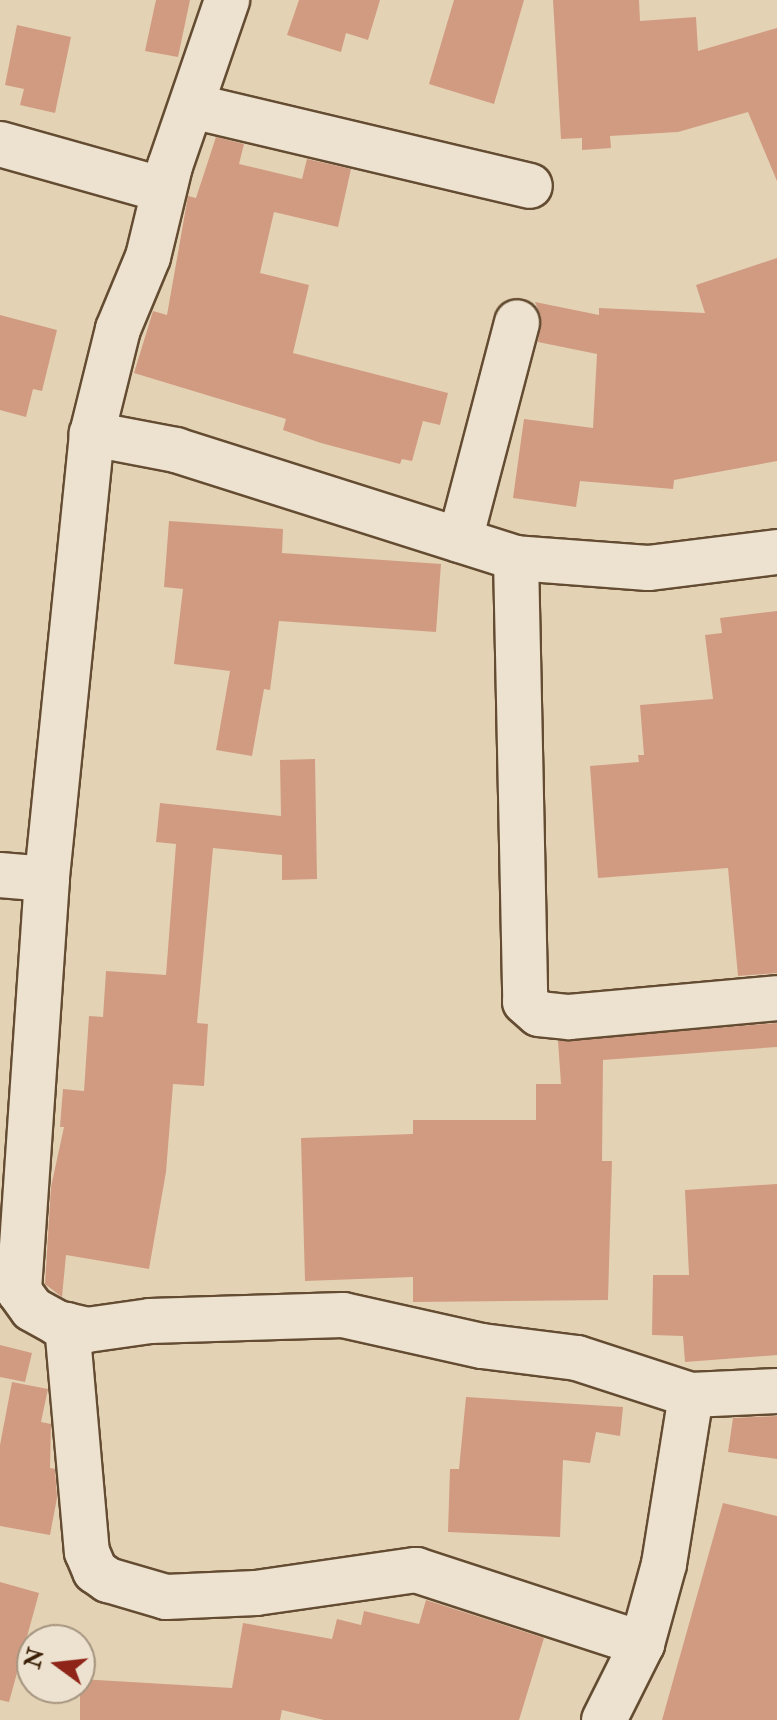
<!DOCTYPE html>
<style>
body{margin:0}
#map{position:relative;width:777px;height:1720px;overflow:hidden;background:#e4d2b5;font-family:"IM FELL Double Pica",serif}
div>[style]{position:absolute}
.building>*{inset:0;background:#d19b81}
.roads{filter:drop-shadow(2px 0 #644c32) drop-shadow(-2px 0 #644c32) drop-shadow(0 2px #644c32) drop-shadow(0 -2px #644c32)}
.street>*{height:44px;margin:-22px;padding:0 22px;transform-origin:22px;border-radius:22px;background:#ede2cf}
span{translate:-50% -50%;white-space:nowrap;text-align:center;line-height:1.15;-webkit-text-stroke:8px #ede2cf;paint-order:stroke}
.north{position:absolute;left:16px;top:1624px;width:80px;height:80px;box-sizing:border-box;background:#ede2cf;border:2px solid #a5947f;border-radius:50%;rotate:285deg;font-size:22px;font-weight:700;line-height:32px;text-align:center;color:#3a1f06}
.north::after{content:'';display:block;margin:auto;width:28px;height:36px;background:#8f2418;clip-path:polygon(50% 0,100% 100%,50% 72%,0 100%)}
</style>
<div id="map">
<div class="building">
<div style="clip-path:polygon(156px 0,190px 0,178px 57px,145px 51px)"></div>
<div style="clip-path:polygon(299px 0,380px 0,368px 40px,346px 33px,341px 52px,287px 35px)"></div>
<div style="clip-path:polygon(454px 0,524px 0,494px 104px,429px 84px)"></div>
<div style="clip-path:polygon(553px 0,639px 0,640px 21px,696px 17px,698px 51px,777px 28px,777px 181px,748px 112px,678px 132px,610px 136px,611px 148px,582px 150px,582px 138px,561px 139px)"></div>
<div style="clip-path:polygon(17px 25px,71px 37px,55px 113px,20px 105px,24px 89px,5px 85px)"></div>
<div style="clip-path:polygon(216px 137px,244px 144px,239px 164px,302px 179px,307px 159px,351px 169px,338px 227px,274px 212px,260px 273px,309px 285px,293px 353px,448px 393px,440px 425px,423px 421px,412px 461px,402px 459px,400px 464px,321px 443px,283px 430px,286px 419px,134px 373px,153px 311px,167px 315px,188px 196px,196px 198px)"></div>
<div style="clip-path:polygon(777px 258px,777px 461px,674px 480px,673px 489px,580px 481px,576px 507px,513px 498px,524px 419px,593px 428px,597px 354px,538px 342px,541px 316px,535px 302px,599px 315px,599px 308px,705px 313px,696px 285px)"></div>
<div style="clip-path:polygon(0 315px,57px 330px,42px 391px,33px 389px,26px 417px,0 410px)"></div>
<div style="clip-path:polygon(169px 521px,283px 529px,282px 553px,441px 564px,436px 632px,279px 621px,270px 690px,264px 689px,252px 756px,216px 750px,230px 671px,174px 664px,183px 589px,164px 587px)"></div>
<div style="clip-path:polygon(777px 611px,777px 973px,738px 976px,728px 868px,598px 878px,590px 766px,639px 762px,638px 755px,644px 755px,640px 705px,713px 699px,705px 635px,722px 633px,720px 618px)"></div>
<div style="clip-path:polygon(315px 759px,317px 879px,282px 880px,282px 855px,213px 848px,197px 1023px,208px 1024px,204px 1086px,173px 1084px,166px 1172px,149px 1269px,66px 1255px,62px 1297px,45px 1284px,51px 1187px,64px 1127px,60px 1127px,63px 1089px,84px 1091px,89px 1016px,103px 1017px,106px 971px,166px 975px,176px 844px,156px 842px,160px 803px,281px 816px,280px 760px)"></div>
<div style="clip-path:polygon(777px 1023px,777px 1047px,603px 1060px,602px 1161px,612px 1161px,608px 1300px,413px 1302px,413px 1277px,305px 1281px,301px 1138px,413px 1134px,413px 1120px,536px 1120px,536px 1084px,561px 1084px,558px 1041px)"></div>
<div style="clip-path:polygon(777px 1184px,777px 1355px,685px 1362px,683px 1336px,652px 1335px,653px 1275px,689px 1275px,685px 1190px)"></div>
<div style="clip-path:polygon(0 1345px,32px 1353px,25px 1382px,0 1377px)"></div>
<div style="clip-path:polygon(12px 1382px,48px 1389px,41px 1422px,51px 1424px,50px 1468px,55px 1469px,57px 1498px,50px 1535px,0 1526px,0 1445px)"></div>
<div style="clip-path:polygon(466px 1397px,623px 1407px,620px 1436px,596px 1432px,590px 1463px,563px 1460px,560px 1537px,448px 1532px,450px 1469px,459px 1469px)"></div>
<div style="clip-path:polygon(777px 1416px,777px 1459px,728px 1452px,733px 1418px)"></div>
<div style="clip-path:polygon(723px 1503px,777px 1516px,777px 1720px,662px 1720px)"></div>
<div style="clip-path:polygon(0 1582px,39px 1593px,9px 1702px,0 1700px)"></div>
<div style="clip-path:polygon(426px 1600px,544px 1638px,519px 1720px,324px 1720px,282px 1710px,280px 1720px,80px 1720px,80px 1679px,232px 1688px,243px 1623px,332px 1639px,337px 1619px,361px 1625px,364px 1611px,419px 1624px)"></div>
</div>
<div class="roads">
<div class="street">
<div style="left:192px;top:106px;width:347px;rotate:13.3deg"></div>
<div style="left:0;top:144px;width:170px;rotate:15.7deg"></div>
<div style="left:92px;top:434px;width:108px;rotate:-76.1deg"></div>
<div style="left:118px;top:329px;width:78px;rotate:-67.4deg"></div>
<div style="left:148px;top:257px;width:94px;rotate:-76.4deg"></div>
<div style="left:170px;top:166px;width:176px;rotate:-71deg"></div>
<div style="left:460px;top:540px;width:225px;rotate:-75.3deg"></div>
<div style="left:777px;top:552px;width:130px;rotate:172.9deg"></div>
<div style="left:648px;top:568px;width:132px;rotate:-175.7deg"></div>
<div style="left:516px;top:558px;width:357px;rotate:-162.4deg"></div>
<div style="left:176px;top:450px;width:86px;rotate:-169.2deg"></div>
<div style="left:92px;top:434px;width:447px;rotate:95.8deg"></div>
<div style="left:47px;top:879px;width:413px;rotate:93.9deg"></div>
<div style="left:19px;top:1291px;width:22px;rotate:54deg"></div>
<div style="left:32px;top:1309px;width:29px;rotate:29deg"></div>
<div style="left:57px;top:1323px;width:31px;rotate:13deg"></div>
<div style="left:87px;top:1330px;width:64px;rotate:-8.1deg"></div>
<div style="left:150px;top:1321px;width:193px;rotate:-1.8deg"></div>
<div style="left:343px;top:1315px;width:142px;rotate:12.6deg"></div>
<div style="left:482px;top:1346px;width:96px;rotate:7.2deg"></div>
<div style="left:577px;top:1358px;width:120px;rotate:18deg"></div>
<div style="left:691px;top:1395px;width:86px;rotate:-2.7deg"></div>
<div style="left:516px;top:558px;width:444px;rotate:88.8deg"></div>
<div style="left:525px;top:1002px;width:18px;rotate:41deg"></div>
<div style="left:539px;top:1014px;width:30px;rotate:6deg"></div>
<div style="left:569px;top:1017px;width:209px;rotate:-5.2deg"></div>
<div style="left:0;top:875px;width:47px;rotate:4.9deg"></div>
<div style="left:67px;top:1325px;width:228px;rotate:85deg"></div>
<div style="left:87px;top:1552px;width:21px;rotate:67deg"></div>
<div style="left:95px;top:1571px;width:16px;rotate:35deg"></div>
<div style="left:108px;top:1580px;width:60px;rotate:16.3deg"></div>
<div style="left:166px;top:1597px;width:90px;rotate:-2.5deg"></div>
<div style="left:256px;top:1593px;width:162px;rotate:-8.2deg"></div>
<div style="left:416px;top:1570px;width:238px;rotate:18.1deg"></div>
<div style="left:604px;top:1720px;width:85px;rotate:-63.4deg"></div>
<div style="left:642px;top:1644px;width:83px;rotate:-74.6deg"></div>
<div style="left:664px;top:1564px;width:171px;rotate:-80.9deg"></div>
</div>
</div>
<div class="north">N</div>
</div>
